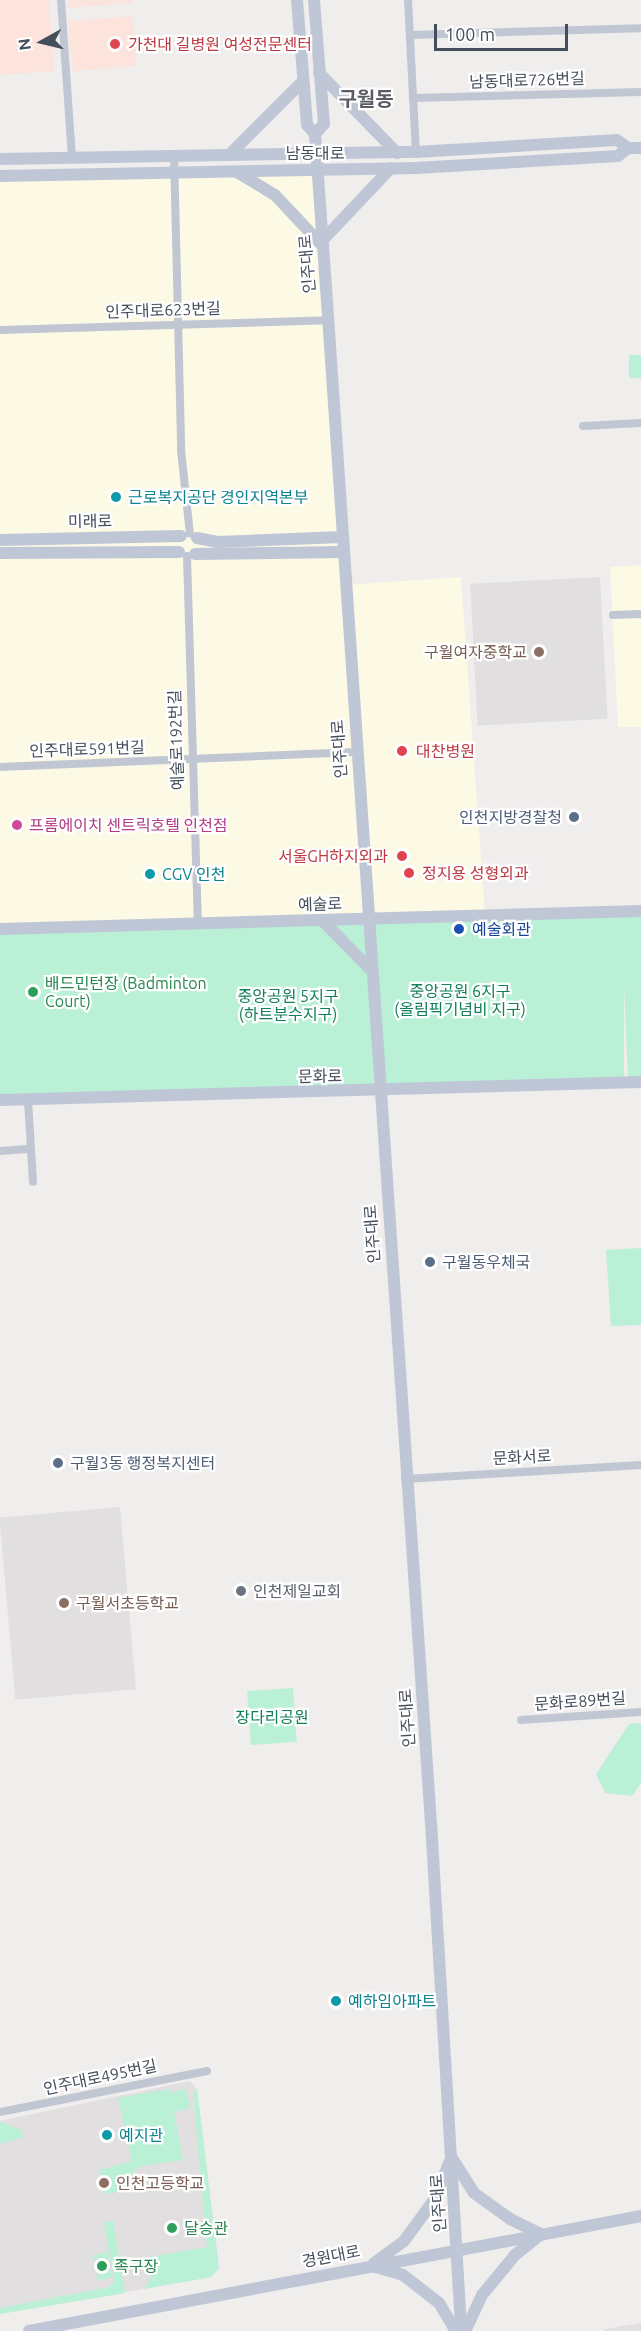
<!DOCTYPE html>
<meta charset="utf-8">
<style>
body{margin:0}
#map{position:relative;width:641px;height:2331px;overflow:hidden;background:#f0eded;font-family:Ubuntu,"Noto Sans KR",sans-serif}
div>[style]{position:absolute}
.commercial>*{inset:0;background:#fcf9e5}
.education>*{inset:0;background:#e1dfdf;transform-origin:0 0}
.medical>*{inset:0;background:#fce3dc;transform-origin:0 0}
.green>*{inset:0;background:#b9f0d6;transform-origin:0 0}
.street>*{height:8px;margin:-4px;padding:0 4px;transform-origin:4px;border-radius:4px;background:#c0c7d3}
.secondary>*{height:12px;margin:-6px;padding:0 6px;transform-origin:6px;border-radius:6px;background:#bfc7d7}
.dots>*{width:16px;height:16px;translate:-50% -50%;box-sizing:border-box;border:3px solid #fff;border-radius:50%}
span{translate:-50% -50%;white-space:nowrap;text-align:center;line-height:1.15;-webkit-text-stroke:4.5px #fff;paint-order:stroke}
.health-label{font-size:16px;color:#be3a42}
.left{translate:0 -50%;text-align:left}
.right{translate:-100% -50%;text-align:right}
.street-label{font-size:16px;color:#454e5b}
.culture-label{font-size:16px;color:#0d838f}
.education-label{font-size:16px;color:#785e54}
.service-label{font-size:16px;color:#4e5e75}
.hotel-label{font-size:16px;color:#b23c85}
.transit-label{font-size:16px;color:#164399}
.leisure-label{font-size:16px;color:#27864d}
.park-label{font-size:16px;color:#137f57}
.worship-label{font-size:16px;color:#5b616d}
.quarter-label{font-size:20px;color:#5a5c63;font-weight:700}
.north{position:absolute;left:12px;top:12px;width:60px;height:60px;-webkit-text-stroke:4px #fff;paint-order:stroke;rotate:262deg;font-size:16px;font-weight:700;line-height:24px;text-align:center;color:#454e5b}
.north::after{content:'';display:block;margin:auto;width:21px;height:27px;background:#454e5b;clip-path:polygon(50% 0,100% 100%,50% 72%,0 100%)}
.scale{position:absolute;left:434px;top:24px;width:134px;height:27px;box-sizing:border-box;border:3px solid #454e5b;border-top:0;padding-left:8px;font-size:18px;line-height:21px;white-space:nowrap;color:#454e5b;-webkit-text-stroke:4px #fff;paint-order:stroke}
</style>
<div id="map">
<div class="commercial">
<div style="clip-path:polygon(317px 170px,345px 585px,461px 577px,485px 915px,0 929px,0 174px)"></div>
<div style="clip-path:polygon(641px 565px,641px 727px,618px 727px,610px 567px)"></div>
</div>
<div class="education">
<div style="left:600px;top:577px;width:142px;height:130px;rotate:87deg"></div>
<div style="left:120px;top:1507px;width:183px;height:121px;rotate:85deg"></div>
<div style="clip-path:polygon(190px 2081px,197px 2089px,219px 2268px,211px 2277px,0 2314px,0 2121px)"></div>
<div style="clip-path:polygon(641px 2323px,641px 2331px,604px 2331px,605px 2329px)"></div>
</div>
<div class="medical">
<div style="clip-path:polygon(0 0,49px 0,54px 71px,0 75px)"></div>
<div style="clip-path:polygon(67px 0,131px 0,132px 3px,67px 8px)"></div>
<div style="left:132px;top:16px;width:50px;height:64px;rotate:85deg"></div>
</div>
<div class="green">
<div style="left:629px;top:355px;width:12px;height:23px"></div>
<div style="clip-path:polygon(641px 911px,641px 1078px,628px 1079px,624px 985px,624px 1079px,382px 1087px,373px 1017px,374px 1087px,0 1095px,0 929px)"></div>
<div style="clip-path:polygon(641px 1248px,641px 1325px,611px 1326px,606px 1250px)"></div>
<div style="left:293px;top:1688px;width:54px;height:46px;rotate:86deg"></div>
<div style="clip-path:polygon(641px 1723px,641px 1783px,632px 1796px,605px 1793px,596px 1774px,629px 1724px)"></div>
<div style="clip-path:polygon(169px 2089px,170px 2093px,186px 2089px,190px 2108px,174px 2112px,183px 2160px,141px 2166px,133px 2171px,135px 2189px,103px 2194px,100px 2170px,132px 2161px,118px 2098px)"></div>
<div style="clip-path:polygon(197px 2089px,219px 2268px,211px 2277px,144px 2289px,151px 2278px,148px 2257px,207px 2247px,193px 2093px)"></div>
<div style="clip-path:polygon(0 2122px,21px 2130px,23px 2137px,0 2144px)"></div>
<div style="clip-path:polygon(113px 2221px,125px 2293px,0 2314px,0 2308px,109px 2287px,114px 2281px,104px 2222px)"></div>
<div style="left:107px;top:2252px;width:26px;height:14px;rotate:79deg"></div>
</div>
<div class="street">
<div style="left:61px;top:0;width:157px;rotate:86deg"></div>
<div style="left:408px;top:0;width:152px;rotate:87deg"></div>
<div style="left:410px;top:35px;width:231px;rotate:-1.7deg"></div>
<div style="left:413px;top:98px;width:228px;rotate:-1.5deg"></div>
<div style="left:174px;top:155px;width:295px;rotate:88.6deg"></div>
<div style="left:181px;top:450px;width:84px;rotate:83.9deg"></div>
<div style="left:0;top:330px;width:328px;rotate:-1.7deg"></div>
<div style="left:583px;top:426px;width:58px;rotate:-3deg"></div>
<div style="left:187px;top:556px;width:368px;rotate:88.3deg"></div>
<div style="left:613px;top:615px;width:28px;rotate:-2deg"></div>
<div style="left:0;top:767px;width:356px;rotate:-2.4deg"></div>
<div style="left:28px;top:1100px;width:82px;rotate:86.5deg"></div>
<div style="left:0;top:1151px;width:31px;rotate:-4deg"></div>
<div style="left:405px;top:1479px;width:236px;rotate:-3.4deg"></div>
<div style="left:521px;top:1720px;width:120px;rotate:-3.8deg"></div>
<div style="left:0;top:2112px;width:211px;rotate:-11.2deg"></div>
</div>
<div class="secondary">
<div style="left:297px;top:0;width:125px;rotate:85.4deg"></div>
<div style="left:307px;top:125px;width:12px;rotate:48deg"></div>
<div style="left:315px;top:134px;width:153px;rotate:85.9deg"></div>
<div style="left:326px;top:287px;width:1556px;rotate:86.09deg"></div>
<div style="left:432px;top:1839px;width:493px;rotate:86.6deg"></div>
<div style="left:314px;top:0;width:124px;rotate:85.4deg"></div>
<div style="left:324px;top:124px;width:13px;rotate:132deg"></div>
<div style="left:319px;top:73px;width:112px;rotate:45.7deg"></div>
<div style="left:230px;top:154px;width:103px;rotate:-45deg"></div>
<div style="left:0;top:159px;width:416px;rotate:-1deg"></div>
<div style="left:416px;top:152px;width:201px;rotate:-3.4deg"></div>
<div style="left:617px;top:140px;width:14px;rotate:36deg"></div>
<div style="left:628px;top:148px;width:13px"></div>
<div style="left:237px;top:172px;width:44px;rotate:31.2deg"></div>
<div style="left:275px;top:195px;width:66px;rotate:46.8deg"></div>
<div style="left:320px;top:243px;width:103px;rotate:-46.6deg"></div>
<div style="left:0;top:176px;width:416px;rotate:-1.1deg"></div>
<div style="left:416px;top:168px;width:202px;rotate:-3.4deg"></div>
<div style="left:618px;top:156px;width:13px;rotate:-39deg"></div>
<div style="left:197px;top:538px;width:21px;rotate:11deg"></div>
<div style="left:218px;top:542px;width:124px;rotate:-2.3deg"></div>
<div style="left:0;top:540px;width:181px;rotate:-1.3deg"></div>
<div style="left:0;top:553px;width:179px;rotate:-0.3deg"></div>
<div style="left:195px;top:554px;width:148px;rotate:-0.8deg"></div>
<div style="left:322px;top:920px;width:67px;rotate:45.6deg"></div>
<div style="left:0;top:929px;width:641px;rotate:-1.61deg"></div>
<div style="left:0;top:1100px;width:641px;rotate:-1.61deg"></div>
<div style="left:452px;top:2158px;width:41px;rotate:57.8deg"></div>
<div style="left:474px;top:2193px;width:44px;rotate:35.8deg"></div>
<div style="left:510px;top:2219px;width:34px;rotate:26deg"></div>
<div style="left:541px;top:2234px;width:33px;rotate:141deg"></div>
<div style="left:515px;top:2255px;width:52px;rotate:129.5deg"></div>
<div style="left:482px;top:2295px;width:40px;rotate:115deg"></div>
<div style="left:374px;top:2263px;width:37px;rotate:-36deg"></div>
<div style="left:404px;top:2241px;width:51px;rotate:-53.8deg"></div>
<div style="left:434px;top:2200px;width:42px;rotate:-67.7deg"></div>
<div style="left:372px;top:2266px;width:32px;rotate:16deg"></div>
<div style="left:403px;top:2275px;width:46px;rotate:37.9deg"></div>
<div style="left:439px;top:2303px;width:33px;rotate:59deg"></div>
<div style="left:29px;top:2331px;width:623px;rotate:-10.64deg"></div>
</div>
<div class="dots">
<div style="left:115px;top:44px;background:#e0444e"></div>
<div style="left:116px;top:497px;background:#0f9aa8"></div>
<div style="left:539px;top:652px;background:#8d6e63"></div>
<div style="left:402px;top:751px;background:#e0444e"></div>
<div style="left:574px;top:817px;background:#5c6f8a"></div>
<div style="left:17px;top:825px;background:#d1479c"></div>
<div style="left:402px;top:856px;background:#e0444e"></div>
<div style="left:409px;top:873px;background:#e0444e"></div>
<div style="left:150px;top:874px;background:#0f9aa8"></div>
<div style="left:459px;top:929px;background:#1a4fb4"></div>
<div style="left:33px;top:992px;background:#2e9e5b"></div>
<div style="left:430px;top:1262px;background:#5c6f8a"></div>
<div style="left:58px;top:1463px;background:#5c6f8a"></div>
<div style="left:241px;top:1591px;background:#6b7280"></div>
<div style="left:64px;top:1603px;background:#8d6e63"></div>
<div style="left:336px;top:2001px;background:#0f9aa8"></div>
<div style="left:107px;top:2135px;background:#0f9aa8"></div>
<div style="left:104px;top:2183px;background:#8d6e63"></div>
<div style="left:172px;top:2228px;background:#2e9e5b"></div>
<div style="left:102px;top:2266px;background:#2e9e5b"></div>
</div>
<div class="health-label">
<span class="left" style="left:128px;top:44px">가천대 길병원 여성전문센터</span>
<span class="left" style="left:416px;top:751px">대찬병원</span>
<span class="right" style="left:388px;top:856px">서울GH하지외과</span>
<span class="left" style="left:422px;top:873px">정지용 성형외과</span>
</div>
<div class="street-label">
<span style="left:527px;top:80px;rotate:-2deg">남동대로726번길</span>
<span style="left:315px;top:153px">남동대로</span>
<span style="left:307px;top:264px;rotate:-95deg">인주대로</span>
<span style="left:163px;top:310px;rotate:-2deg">인주대로623번길</span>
<span style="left:90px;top:521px;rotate:-1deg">미래로</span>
<span style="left:176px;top:740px;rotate:-92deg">예술로192번길</span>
<span style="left:87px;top:749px;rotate:-2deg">인주대로591번길</span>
<span style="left:339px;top:749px;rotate:-94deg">인주대로</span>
<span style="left:320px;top:904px;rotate:-2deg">예술로</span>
<span style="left:320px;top:1076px;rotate:-1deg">문화로</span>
<span style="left:372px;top:1234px;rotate:-94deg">인주대로</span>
<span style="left:522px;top:1457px;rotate:-3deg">문화서로</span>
<span style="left:580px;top:1701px;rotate:-4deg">문화로89번길</span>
<span style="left:407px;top:1718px;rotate:-94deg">인주대로</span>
<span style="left:100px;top:2077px;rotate:-12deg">인주대로495번길</span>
<span style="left:438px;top:2203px;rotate:-94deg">인주대로</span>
<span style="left:331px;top:2256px;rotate:-11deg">경원대로</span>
</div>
<div class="culture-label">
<span class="left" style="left:128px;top:497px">근로복지공단 경인지역본부</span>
<span class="left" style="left:162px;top:874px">CGV 인천</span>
<span class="left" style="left:348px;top:2001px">예하임아파트</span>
<span class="left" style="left:119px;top:2135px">예지관</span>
</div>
<div class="education-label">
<span class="right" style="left:527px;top:652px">구월여자중학교</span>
<span class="left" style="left:76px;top:1603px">구월서초등학교</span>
<span class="left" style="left:116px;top:2183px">인천고등학교</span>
</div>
<div class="service-label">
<span class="right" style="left:562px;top:817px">인천지방경찰청</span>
<span class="left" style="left:442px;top:1262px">구월동우체국</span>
<span class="left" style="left:70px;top:1463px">구월3동 행정복지센터</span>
</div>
<div class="hotel-label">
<span class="left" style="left:29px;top:825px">프롬에이치 센트릭호텔 인천점</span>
</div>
<div class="transit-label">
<span class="left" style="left:472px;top:929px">예술회관</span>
</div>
<div class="leisure-label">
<span class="left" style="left:45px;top:992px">배드민턴장 (Badminton<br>Court)</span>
<span class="left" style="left:184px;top:2228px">달승관</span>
<span class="left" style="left:114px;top:2266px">족구장</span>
</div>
<div class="park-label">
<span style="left:460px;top:1000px">중앙공원 6지구<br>(올림픽기념비 지구)</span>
<span style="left:288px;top:1005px">중앙공원 5지구<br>(하트분수지구)</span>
<span style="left:272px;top:1717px">장다리공원</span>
</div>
<div class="worship-label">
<span class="left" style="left:253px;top:1591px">인천제일교회</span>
</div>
<div class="quarter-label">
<span style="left:366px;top:98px">구월동</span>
</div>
<div class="north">N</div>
<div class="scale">100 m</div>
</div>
